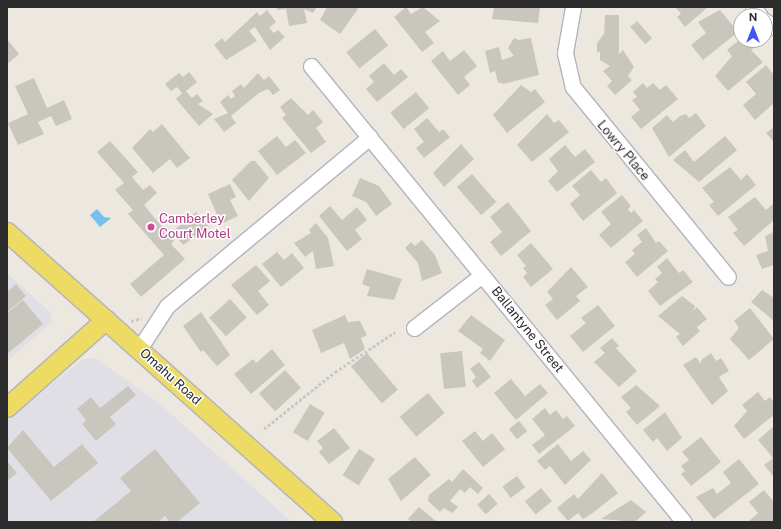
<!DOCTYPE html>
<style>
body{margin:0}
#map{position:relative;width:781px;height:529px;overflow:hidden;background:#ede8df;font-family:"Public Sans",sans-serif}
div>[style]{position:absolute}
.industrial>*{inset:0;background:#e1dfe6}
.water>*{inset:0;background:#75c0ec}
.building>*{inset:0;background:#c9c6bd;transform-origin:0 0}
.path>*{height:2.5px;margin-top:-1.25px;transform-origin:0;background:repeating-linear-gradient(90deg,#c8c8c8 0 3px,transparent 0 5px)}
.roads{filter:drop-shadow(1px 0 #b2b3bf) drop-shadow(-1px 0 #b2b3bf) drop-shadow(0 1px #b2b3bf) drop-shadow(0 -1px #b2b3bf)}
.minor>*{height:15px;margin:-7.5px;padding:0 7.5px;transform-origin:7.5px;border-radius:7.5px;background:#fff}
.major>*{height:19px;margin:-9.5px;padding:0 9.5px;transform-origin:9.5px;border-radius:9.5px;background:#eddb63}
.dots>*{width:11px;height:11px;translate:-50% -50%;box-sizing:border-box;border:2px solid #fff;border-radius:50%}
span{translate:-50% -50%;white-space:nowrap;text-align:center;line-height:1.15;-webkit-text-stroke:3px #fff;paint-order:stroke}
.street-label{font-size:13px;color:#2c2c2c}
.hotel-label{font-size:13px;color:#b23c85}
.left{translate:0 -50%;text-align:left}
.frame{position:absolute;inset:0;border:8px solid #2c2c2c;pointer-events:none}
.north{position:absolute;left:733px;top:8px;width:40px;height:40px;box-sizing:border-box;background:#fff;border:1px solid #ababab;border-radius:50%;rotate:0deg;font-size:11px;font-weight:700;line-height:16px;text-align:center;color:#2c2c2c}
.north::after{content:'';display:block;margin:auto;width:14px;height:18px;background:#4353f5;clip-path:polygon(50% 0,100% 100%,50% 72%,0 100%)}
</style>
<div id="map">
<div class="industrial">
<div style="clip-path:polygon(7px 273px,51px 313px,52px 322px,7px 361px)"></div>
<div style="clip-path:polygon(95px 358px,160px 404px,292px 522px,7px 522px,7px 420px,83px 359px)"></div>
</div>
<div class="water">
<div style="clip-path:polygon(97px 209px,104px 217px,111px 218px,100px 227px,90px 215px)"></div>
</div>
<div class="building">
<div style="clip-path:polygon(277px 7px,317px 7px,313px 13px,304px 9px,307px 23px,289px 26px,286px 9px,277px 10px)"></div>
<div style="clip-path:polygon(327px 7px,356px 7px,358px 9px,340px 34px,320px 20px)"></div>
<div style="clip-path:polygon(406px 7px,411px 14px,423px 7px,440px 21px,425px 32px,434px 43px,422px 52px,394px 17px)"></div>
<div style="clip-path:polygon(494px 7px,540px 8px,538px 23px,492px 19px)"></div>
<div style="clip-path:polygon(675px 7px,708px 7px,685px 27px,677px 17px,681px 14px)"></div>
<div style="clip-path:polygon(267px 10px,276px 22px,269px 28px,274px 33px,278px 30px,285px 37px,270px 50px,255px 27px,249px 31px,257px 41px,226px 60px,214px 45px,222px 38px,225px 42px,257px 12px,260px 16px)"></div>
<div style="clip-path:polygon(720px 10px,738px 32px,703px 60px,691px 45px,706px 33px,698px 22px)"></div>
<div style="clip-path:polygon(605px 15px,619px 15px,619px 54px,623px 50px,634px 67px,628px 76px,632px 80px,615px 95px,607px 86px,612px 81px,603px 71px,610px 66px,600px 60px,600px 52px,597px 52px,597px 43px,604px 34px)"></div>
<div style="left:637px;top:21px;width:23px;height:9px;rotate:49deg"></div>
<div style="left:375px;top:29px;width:21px;height:37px;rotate:51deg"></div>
<div style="clip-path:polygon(514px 38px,519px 40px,531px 38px,539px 75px,503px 84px,498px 82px,495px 71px,490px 73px,485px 51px,499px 47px,502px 60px,514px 56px,508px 48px)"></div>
<div style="clip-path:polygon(7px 39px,19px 54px,7px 64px)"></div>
<div style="clip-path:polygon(747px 40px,754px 48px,751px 50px,763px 62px,728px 91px,715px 76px,732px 56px,727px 50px,738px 41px,741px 44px)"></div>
<div style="clip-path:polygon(464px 50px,477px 66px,464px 77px,470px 85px,458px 95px,431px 61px,443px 51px,450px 61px)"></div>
<div style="clip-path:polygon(384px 63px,394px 75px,401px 69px,408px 77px,377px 102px,366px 89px,374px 82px,369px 76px)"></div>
<div style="clip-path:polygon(766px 65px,774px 75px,774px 103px,755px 120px,743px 105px,756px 94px,746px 82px)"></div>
<div style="clip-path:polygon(189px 72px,197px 82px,186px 91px,192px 98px,197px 94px,203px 101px,198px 104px,213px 114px,199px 126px,176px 99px,182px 93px,177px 87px,171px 91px,165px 84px,179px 73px,183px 77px)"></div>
<div style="clip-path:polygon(258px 73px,264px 80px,269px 76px,280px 90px,273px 95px,268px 89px,259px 93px,231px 116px,236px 123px,224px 132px,214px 119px,228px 113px,220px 102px,228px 95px,231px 99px,235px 96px,232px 91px,241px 84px,244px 88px)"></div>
<div style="clip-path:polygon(34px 78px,47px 108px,64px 100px,72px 119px,56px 126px,51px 116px,38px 122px,44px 134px,18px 145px,8px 123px,28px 114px,15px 86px)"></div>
<div style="clip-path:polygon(643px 83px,647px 88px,653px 83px,660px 90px,666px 85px,678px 99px,641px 129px,631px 117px,640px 110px,632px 100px,637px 97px,633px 92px)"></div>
<div style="clip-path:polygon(521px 85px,531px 92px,535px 89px,545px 102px,507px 133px,493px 115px)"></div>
<div style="left:416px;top:92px;width:21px;height:33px;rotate:51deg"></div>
<div style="clip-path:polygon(291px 98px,308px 115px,313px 110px,323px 122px,316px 128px,326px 142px,311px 153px,282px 118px,286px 115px,280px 107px)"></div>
<div style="clip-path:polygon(696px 113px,706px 126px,669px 157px,652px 128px,667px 115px,673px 122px,680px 116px,686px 114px,689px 118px)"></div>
<div style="clip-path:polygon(547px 114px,554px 123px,559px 120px,569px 132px,532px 162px,517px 145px)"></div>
<div style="clip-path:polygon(427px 118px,439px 132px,443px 129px,450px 137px,424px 158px,416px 148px,424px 142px,414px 129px)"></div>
<div style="clip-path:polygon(162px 124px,190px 158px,177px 168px,170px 159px,153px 173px,132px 148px,150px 129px,153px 132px)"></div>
<div style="clip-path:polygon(774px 127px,774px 142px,766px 133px)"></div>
<div style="clip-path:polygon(277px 136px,286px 147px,295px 140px,306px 153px,277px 175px,258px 151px)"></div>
<div style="clip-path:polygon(725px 136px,737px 150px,699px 182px,673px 160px,685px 150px,694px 162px)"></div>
<div style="clip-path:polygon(110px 141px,138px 172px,132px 177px,143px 190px,150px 185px,157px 193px,144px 205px,174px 241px,171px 244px,185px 259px,141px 297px,130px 284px,164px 255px,128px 214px,133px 210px,115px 190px,124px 183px,97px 152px)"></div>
<div style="clip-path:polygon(461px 144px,474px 159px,444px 187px,433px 173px)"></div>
<div style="clip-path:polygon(565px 145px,575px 157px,585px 149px,595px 162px,557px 192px,548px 181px,558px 171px,549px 159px)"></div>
<div style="clip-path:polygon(251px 161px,255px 161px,269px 178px,249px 201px,232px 180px)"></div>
<div style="clip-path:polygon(730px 167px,741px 180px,747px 174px,756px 185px,718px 216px,709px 205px,714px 202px,702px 188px)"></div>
<div style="clip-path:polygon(591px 170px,601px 182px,606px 178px,617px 193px,583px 221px,570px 204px,580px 195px,572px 186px)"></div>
<div style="left:472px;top:174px;width:37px;height:20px;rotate:49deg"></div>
<div style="clip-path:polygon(360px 178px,379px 186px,392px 204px,376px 216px,366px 202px,352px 196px)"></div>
<div style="clip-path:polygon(230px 184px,236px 197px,230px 200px,238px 216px,221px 224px,208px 194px)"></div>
<div style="clip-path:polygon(622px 195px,631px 206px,628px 209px,631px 213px,634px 210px,643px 221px,611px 248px,599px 235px,611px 224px,601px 212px)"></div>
<div style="clip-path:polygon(755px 197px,766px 210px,774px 203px,774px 220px,744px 246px,733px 233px,738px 230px,728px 217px)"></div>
<div style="clip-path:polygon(508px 202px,531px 231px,501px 256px,490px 242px,502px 232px,490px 217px)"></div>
<div style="clip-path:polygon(330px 206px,342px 220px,357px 207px,367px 220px,355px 230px,362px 239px,347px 251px,319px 216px)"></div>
<div style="clip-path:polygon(196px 212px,209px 227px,183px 245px,172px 232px)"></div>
<div style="clip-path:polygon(316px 223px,328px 238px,334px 266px,316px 269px,313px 251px,305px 257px,294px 243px,311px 233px,309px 230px)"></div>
<div style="clip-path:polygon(646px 228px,656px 243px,659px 241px,668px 251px,637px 277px,625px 262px,635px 254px,632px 250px,642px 242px,637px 235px)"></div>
<div style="clip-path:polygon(774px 232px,774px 265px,762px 269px,756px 255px,768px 251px,765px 236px)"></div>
<div style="clip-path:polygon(422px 240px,435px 255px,442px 273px,422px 281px,418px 263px,405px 248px,411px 242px,415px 246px)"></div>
<div style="clip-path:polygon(531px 243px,553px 269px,531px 287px,523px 277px,527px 273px,523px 268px,526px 266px,517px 255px)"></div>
<div style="clip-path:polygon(277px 252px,284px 260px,292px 253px,304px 268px,281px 287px,262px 264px)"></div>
<div style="clip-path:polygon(667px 258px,679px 273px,683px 270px,693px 282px,660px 306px,648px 291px,658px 282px,655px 279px,662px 273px,657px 267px)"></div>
<div style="clip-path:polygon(256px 265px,270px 281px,258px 291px,269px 305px,257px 315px,231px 285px)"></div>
<div style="clip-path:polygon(571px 267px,588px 287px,576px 296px,580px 301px,557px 320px,545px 305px,553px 299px,547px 292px)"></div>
<div style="clip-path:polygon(367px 269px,402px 279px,394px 300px,367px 296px,370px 287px,362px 284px)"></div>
<div style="clip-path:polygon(16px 284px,26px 296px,7px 312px,7px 292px)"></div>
<div style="clip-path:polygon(762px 290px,774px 298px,774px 321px,751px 302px)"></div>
<div style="clip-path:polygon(682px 296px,695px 306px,693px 311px,697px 307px,707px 319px,697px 327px,700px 331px,683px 346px,676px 337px,680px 334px,658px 316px)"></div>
<div style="left:230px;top:299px;width:25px;height:28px;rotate:48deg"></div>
<div style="clip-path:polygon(23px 300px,43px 324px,7px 354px,7px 313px)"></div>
<div style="clip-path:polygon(598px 305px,615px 326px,583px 352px,570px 336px,586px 323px,581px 318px)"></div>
<div style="clip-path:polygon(750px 308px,774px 339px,749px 360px,730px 339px,739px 328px,734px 321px)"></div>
<div style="clip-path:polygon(201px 312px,230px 355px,217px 366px,203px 350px,201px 352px,183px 326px)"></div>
<div style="clip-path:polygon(345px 315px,348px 322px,360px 321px,367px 335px,361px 338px,365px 349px,350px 359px,344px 343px,321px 353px,312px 330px)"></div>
<div style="clip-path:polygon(471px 315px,505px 340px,490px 361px,480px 353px,483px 349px,458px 331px)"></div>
<div style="clip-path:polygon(612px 338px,619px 346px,616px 348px,637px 371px,619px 387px,594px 362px,605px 353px,600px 348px)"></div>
<div style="clip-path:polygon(272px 349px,285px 365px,251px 394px,234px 374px,253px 359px,256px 363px)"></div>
<div style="left:462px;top:351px;width:36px;height:22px;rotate:84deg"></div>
<div style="left:367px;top:353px;width:48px;height:21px;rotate:50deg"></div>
<div style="clip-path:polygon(711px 353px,716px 361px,721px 358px,729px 371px,719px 377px,728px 391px,712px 405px,683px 365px,696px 357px,701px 364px,701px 360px)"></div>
<div style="clip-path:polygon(479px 362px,491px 377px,477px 388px,472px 381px,476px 377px,470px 369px)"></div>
<div style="left:285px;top:370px;width:24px;height:35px;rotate:48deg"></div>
<div style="clip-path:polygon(511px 379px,525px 396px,540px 384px,548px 393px,516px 420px,494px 393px)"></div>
<div style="clip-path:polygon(636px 385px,660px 406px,637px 425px,626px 412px,631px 408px,621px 397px)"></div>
<div style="clip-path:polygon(128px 386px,136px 395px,110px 417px,116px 424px,96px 441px,82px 424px,86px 420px,77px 409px,91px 397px,100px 408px)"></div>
<div style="clip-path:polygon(758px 392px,765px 401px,770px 397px,774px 403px,774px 415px,744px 439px,734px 426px,747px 411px,742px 405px)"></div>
<div style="left:428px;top:393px;width:26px;height:37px;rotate:50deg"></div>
<div style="left:310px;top:404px;width:17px;height:33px;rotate:31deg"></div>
<div style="clip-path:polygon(545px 408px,550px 415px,556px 410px,563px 419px,567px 416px,575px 426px,539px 454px,532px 445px,545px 435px,532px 419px)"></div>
<div style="clip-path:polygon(665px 412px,682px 438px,667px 451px,657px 438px,653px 442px,643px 430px)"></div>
<div style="left:519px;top:421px;width:13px;height:13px;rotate:51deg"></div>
<div style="clip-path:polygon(774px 426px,774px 477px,764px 465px,773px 458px,758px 440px)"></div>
<div style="clip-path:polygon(334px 428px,350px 448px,329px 464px,319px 452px,323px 448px,317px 441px)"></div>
<div style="clip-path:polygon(23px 430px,54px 467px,82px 444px,98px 463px,51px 501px,7px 448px)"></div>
<div style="clip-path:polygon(475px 431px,483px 441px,492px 433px,505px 449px,483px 467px,462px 441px)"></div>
<div style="clip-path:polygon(701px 437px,721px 462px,691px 486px,681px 474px,685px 471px,681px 466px,689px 460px,682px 452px)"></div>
<div style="clip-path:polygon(558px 444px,571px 461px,583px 451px,591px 460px,565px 485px,550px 466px,545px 470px,537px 461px)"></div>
<div style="clip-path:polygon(155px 449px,200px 503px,177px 522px,170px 522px,165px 516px,158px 522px,93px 522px,131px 491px,120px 478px)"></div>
<div style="left:359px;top:449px;width:19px;height:31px;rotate:32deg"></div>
<div style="clip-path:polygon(415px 457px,431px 475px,401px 501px,388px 479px)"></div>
<div style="clip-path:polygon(739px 459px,759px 484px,714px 519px,696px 497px,713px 488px,717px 494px,731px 483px,723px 472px)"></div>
<div style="clip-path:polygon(7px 461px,17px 473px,7px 481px)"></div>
<div style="clip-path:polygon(463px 469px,483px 488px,478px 494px,470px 487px,465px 493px,460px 489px,450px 501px,458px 507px,452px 513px,444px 508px,440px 512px,428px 501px,429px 495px,449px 479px,452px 482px)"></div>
<div style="clip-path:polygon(602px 473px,618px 493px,594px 512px,583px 519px,578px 513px,568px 521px,557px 508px,574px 494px,578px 499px)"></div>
<div style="left:517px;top:476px;width:14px;height:18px;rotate:54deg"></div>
<div style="left:541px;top:488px;width:17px;height:21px;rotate:50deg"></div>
<div style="clip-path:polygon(764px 490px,774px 502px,774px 522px,748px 522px,758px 513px,749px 502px)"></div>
<div style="left:489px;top:494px;width:13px;height:16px;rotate:48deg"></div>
<div style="clip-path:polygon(631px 500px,646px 512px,635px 522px,601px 519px)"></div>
<div style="clip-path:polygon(419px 507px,437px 522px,412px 522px,408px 519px)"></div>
</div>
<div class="path">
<div style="left:131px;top:321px;width:11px;rotate:-15deg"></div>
<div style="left:264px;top:429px;width:91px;rotate:-38.8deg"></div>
<div style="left:335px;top:372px;width:72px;rotate:-33.7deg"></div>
</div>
<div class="roads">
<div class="minor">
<div style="left:573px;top:7px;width:47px;rotate:99.9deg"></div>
<div style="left:565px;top:53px;width:35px;rotate:77deg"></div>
<div style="left:573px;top:87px;width:245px;rotate:50.8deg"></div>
<div style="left:753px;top:7px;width:11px;rotate:52deg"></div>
<div style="left:765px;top:21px;width:11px;rotate:34deg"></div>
<div style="left:311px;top:66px;width:589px;rotate:50.72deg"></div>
<div style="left:414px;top:328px;width:86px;rotate:-37.9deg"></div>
<div style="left:139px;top:349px;width:51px;rotate:-56.9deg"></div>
<div style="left:167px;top:306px;width:264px;rotate:-39.8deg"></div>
</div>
<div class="major">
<div style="left:7px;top:232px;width:436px;rotate:41.7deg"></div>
<div style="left:7px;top:407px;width:132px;rotate:-41.6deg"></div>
</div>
</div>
<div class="dots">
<div style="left:151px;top:227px;background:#d1479c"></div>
</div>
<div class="street-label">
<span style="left:623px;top:151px;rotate:50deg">Lowry Place</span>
<span style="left:527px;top:330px;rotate:51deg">Ballantyne Street</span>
<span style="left:170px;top:377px;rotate:42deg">Omahu Road</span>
</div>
<div class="hotel-label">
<span class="left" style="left:159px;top:227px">Camberley<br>Court Motel</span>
</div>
<div class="frame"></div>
<div class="north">N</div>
</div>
